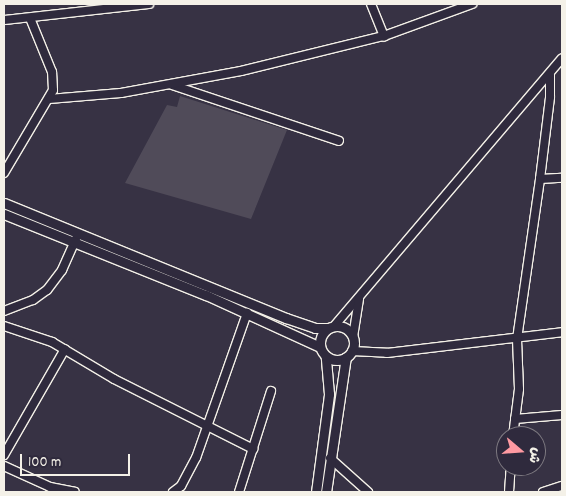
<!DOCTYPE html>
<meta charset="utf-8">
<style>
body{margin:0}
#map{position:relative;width:566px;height:496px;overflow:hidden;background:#373244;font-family:Dekko,"Playpen Sans Arabic",sans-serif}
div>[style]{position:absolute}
.green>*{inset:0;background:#504b59}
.roads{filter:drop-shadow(1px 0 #f4f1e8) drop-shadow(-1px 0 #f4f1e8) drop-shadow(0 1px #f4f1e8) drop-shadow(0 -1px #f4f1e8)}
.minor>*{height:8px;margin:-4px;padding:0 4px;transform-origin:4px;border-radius:4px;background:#2f2a3d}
.major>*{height:9px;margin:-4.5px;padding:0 4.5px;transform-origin:4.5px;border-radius:4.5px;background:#2f2a3d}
.major>.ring{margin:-4.5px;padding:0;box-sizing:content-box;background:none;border:9px solid #2f2a3d;border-radius:50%}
span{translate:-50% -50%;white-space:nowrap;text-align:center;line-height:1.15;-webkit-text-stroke:4px #2f2a3d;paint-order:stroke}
.frame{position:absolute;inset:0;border:5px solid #f4f1e8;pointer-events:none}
.north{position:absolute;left:496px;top:426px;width:50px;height:50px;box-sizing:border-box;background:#2f2a3d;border:1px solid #7e7a81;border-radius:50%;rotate:108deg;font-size:14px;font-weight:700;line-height:20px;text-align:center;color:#f4f1e8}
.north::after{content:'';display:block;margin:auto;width:18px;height:22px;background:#ff9aa2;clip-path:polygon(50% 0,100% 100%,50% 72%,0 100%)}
.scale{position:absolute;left:20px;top:454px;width:110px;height:22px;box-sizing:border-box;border:2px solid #f4f1e8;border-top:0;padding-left:6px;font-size:15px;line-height:18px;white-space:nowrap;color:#f4f1e8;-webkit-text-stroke:4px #2f2a3d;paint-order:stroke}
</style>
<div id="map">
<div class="green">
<div style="clip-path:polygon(180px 96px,287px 130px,251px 219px,125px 183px,167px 105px,177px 107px)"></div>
</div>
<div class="roads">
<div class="minor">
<div style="left:371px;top:4px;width:35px;rotate:68deg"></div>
<div style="left:4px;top:20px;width:146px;rotate:-6.3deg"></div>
<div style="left:172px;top:85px;width:176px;rotate:18.5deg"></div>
<div style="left:49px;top:99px;width:72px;rotate:-4.8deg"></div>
<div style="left:121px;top:93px;width:122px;rotate:-10.4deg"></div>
<div style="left:241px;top:71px;width:147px;rotate:-13.8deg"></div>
<div style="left:384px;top:36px;width:94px;rotate:-20deg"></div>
<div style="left:4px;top:173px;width:96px;rotate:-59.4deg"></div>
<div style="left:53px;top:90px;width:18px;rotate:-93deg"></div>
<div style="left:52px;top:72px;width:58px;rotate:-112.2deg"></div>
<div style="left:540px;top:179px;width:22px;rotate:-3deg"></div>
<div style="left:4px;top:311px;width:31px;rotate:-21deg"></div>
<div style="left:33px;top:300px;width:17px;rotate:-36deg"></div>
<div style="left:47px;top:290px;width:25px;rotate:-53deg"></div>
<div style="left:62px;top:270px;width:35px;rotate:-66deg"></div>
<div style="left:335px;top:325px;width:350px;rotate:-49.6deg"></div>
<div style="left:4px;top:326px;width:51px;rotate:18.4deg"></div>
<div style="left:52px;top:342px;width:72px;rotate:30.8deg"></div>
<div style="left:114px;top:379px;width:156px;rotate:26.7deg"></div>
<div style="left:353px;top:337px;width:39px;rotate:-81deg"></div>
<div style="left:352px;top:351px;width:35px;rotate:3deg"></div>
<div style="left:387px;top:353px;width:176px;rotate:-6.8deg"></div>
<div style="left:515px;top:419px;width:47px;rotate:-4.9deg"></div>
<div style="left:513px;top:436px;width:47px;rotate:-82.7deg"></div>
<div style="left:519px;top:389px;width:50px;rotate:-92.3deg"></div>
<div style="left:517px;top:339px;width:162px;rotate:-81.8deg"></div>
<div style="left:540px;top:179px;width:83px;rotate:-83deg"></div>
<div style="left:550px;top:97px;width:22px;rotate:-90deg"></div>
<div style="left:4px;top:455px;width:122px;rotate:-60.1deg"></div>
<div style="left:330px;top:458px;width:51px;rotate:41.8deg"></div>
<div style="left:4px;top:466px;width:51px;rotate:24.5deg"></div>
<div style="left:50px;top:487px;width:25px;rotate:11deg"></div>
<div style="left:173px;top:492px;width:10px;rotate:-37deg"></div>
<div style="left:181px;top:486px;width:32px;rotate:-62deg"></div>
<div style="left:196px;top:458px;width:154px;rotate:-70.6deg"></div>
<div style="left:239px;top:492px;width:106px;rotate:-72.4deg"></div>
<div style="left:509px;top:492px;width:26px;rotate:-86deg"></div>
<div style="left:543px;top:492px;width:20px;rotate:-18deg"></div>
</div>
<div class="major">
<div style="left:4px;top:203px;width:305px;rotate:22.2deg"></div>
<div style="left:286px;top:318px;width:31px;rotate:19deg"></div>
<div style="left:315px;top:328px;width:13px"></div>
<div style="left:4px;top:214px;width:218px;rotate:21.9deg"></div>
<div style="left:206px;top:295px;width:125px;rotate:24.5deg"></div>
<div class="ring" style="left:320px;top:326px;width:25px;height:25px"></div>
<div style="left:316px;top:492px;width:99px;rotate:-82.4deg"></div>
<div style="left:329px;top:394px;width:38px;rotate:-95deg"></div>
<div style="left:326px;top:492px;width:136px;rotate:-81.6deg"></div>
</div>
</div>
<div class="frame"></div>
<div class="north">ش</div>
<div class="scale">100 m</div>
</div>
